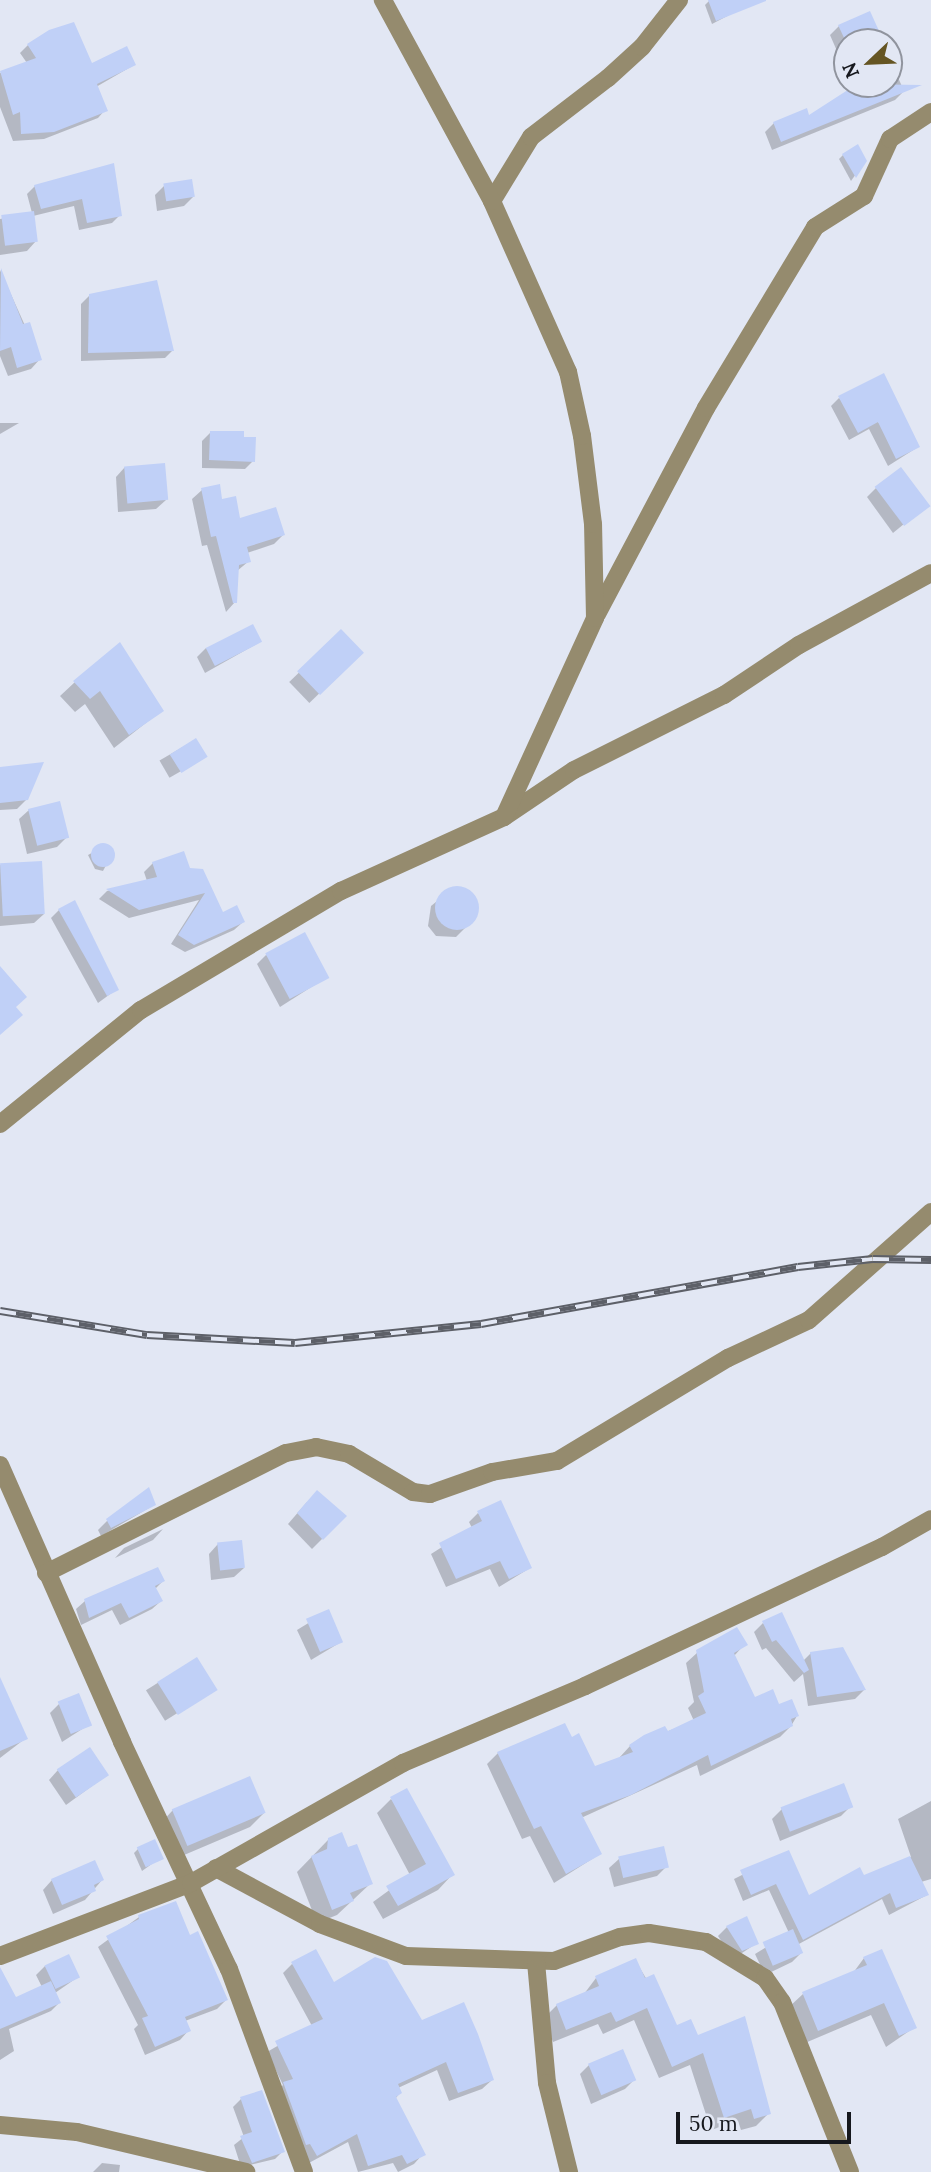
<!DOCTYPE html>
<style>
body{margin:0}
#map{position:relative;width:931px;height:2172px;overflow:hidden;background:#e2e7f4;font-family:Lora,serif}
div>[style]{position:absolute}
.shadow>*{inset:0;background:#0003;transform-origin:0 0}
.building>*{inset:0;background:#c0d0f7;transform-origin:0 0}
.round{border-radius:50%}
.street>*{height:18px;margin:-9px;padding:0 9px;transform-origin:9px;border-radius:9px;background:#958b6e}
.rail>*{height:8px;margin-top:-4px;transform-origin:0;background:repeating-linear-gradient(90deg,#e2e7f4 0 16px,#5d6068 0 32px);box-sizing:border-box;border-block:2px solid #5d6068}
span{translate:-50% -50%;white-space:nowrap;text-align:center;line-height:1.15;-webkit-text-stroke:6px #e2e7f4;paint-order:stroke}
.north{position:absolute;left:833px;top:28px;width:70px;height:70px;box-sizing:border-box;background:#e2e7f4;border:2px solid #90949e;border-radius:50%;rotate:247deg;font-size:19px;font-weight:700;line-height:28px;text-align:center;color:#16181d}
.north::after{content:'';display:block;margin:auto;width:24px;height:32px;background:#655523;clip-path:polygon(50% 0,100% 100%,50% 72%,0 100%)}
.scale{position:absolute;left:676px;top:2112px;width:175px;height:32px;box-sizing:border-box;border:4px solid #16181d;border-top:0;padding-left:9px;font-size:21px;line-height:24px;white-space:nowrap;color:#16181d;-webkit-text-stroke:5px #e2e7f4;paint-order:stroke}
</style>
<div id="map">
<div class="shadow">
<div style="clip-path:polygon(710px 0,728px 0,733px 13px,712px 24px,705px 5px)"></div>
<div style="clip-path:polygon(839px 26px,882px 42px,847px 42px,847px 74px,830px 35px)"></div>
<div style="clip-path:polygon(28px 45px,91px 65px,134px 65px,96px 87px,105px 110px,98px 118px,44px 139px,13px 141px,0 107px,0 73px,27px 63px,20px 53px)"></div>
<div style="clip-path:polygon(889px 57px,904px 91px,895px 100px,772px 150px,765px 132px,774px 123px,809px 117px,853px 89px,851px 84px,889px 84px)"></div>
<div style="clip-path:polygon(843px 155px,865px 161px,851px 181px,839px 159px)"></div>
<div style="clip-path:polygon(113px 165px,120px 215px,112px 223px,79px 230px,74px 206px,33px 216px,36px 241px,27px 251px,0 255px,0 219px,32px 213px,27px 194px,35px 186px)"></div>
<div style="clip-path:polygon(164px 186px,193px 197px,184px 206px,157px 211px,155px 195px)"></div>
<div style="clip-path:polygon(0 270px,40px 359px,31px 369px,8px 376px,0 356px)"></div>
<div style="clip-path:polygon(90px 295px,173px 350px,165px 358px,81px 361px,81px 304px)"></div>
<div style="clip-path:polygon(839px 398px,918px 447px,888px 466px,869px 429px,849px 440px,831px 406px)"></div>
<div style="clip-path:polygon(0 423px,19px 423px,0 434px)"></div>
<div style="clip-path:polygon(210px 433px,253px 461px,245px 469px,202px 468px,202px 441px)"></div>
<div style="clip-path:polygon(125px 467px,166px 500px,156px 509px,118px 512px,116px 477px)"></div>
<div style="clip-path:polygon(876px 488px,927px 505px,893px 533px,867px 497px)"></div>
<div style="clip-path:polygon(202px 490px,239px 520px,283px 535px,274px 544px,247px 553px,249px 561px,237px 571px,235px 602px,226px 612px,207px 545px,202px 546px,192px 499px)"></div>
<div style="left:341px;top:632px;width:29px;height:72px;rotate:46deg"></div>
<div style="clip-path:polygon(260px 642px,205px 673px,197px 657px,206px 648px)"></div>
<div style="clip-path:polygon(75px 682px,161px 711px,114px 748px,85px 704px,75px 712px,60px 696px)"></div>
<div style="left:195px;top:740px;width:20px;height:41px;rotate:60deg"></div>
<div style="clip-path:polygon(0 768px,27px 799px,17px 809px,0 810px)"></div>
<div style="clip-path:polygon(29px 810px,67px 837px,57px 847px,27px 854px,19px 819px)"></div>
<div style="clip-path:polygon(105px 846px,112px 854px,103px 871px,95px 869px,88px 855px)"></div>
<div style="clip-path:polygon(40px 863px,44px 914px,34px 923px,0 926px,0 865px)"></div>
<div style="clip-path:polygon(153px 863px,189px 870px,222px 914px,243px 922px,234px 930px,185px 952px,171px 944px,199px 900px,129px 918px,99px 899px,107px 891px,147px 881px,144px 872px)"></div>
<div style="clip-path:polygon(452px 889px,465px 889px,477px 904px,476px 917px,456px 937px,436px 936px,428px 926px,431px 906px)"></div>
<div style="clip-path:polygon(59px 910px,117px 989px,98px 1003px,51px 918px)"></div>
<div style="clip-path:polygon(266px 955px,327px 977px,280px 1007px,257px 964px)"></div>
<div style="clip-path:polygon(307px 1502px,345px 1516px,312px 1549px,288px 1524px)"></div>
<div style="clip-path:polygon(154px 1505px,101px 1536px,98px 1530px,107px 1521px)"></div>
<div style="clip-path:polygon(478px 1513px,530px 1568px,499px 1587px,490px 1569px,446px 1587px,431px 1554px,472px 1528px,469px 1522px)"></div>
<div style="clip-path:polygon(163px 1529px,153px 1540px,115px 1558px,124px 1548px)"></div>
<div style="clip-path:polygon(218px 1544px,244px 1568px,234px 1577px,211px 1580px,209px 1554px)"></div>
<div style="clip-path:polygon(163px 1581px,155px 1589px,161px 1601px,152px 1609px,120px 1625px,112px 1610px,81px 1625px,76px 1609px,85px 1601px)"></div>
<div style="clip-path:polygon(328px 1611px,341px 1642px,311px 1660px,297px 1630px)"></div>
<div style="clip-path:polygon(763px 1623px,803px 1661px,811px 1653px,864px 1690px,855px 1699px,808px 1706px,803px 1674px,794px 1682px,766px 1648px,762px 1650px,754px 1632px)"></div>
<div style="clip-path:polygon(745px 1644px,734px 1656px,754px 1699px,797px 1716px,791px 1726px,780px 1737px,700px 1776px,697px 1765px,581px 1818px,600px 1854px,554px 1883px,530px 1836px,522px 1839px,487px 1764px,498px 1753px,571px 1739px,594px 1768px,619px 1758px,630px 1746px,694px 1721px,688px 1708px,694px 1702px,686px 1663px,698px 1652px)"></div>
<div style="left:196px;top:1659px;width:36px;height:59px;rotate:58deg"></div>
<div style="clip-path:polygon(59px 1704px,90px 1724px,62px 1742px,50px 1713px)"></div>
<div style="clip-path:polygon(0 1711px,26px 1738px,0 1758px)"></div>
<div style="clip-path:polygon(58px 1770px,107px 1775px,66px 1805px,49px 1780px)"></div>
<div style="clip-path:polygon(391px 1799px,452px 1875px,438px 1890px,383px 1919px,373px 1902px,410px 1875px,377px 1813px)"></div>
<div style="clip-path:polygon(931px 1801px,931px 1879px,921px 1882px,927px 1895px,889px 1915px,882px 1899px,797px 1945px,801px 1953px,792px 1962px,765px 1975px,755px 1954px,789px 1933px,769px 1890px,743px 1901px,734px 1879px,788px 1852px,808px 1897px,863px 1877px,911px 1857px,898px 1819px)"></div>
<div style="clip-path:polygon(851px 1806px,841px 1816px,780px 1841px,772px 1819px,782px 1809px)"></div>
<div style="clip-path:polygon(173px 1810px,264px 1813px,250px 1827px,170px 1861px,159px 1825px)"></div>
<div style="clip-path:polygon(329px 1839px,347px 1849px,371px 1883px,337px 1915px,317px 1923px,297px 1872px)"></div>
<div style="clip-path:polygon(138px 1849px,156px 1861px,142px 1871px,134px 1853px)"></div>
<div style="clip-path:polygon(619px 1859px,667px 1866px,657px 1876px,614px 1887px,609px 1868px)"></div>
<div style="clip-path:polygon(52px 1880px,102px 1880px,85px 1900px,53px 1914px,43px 1890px)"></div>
<div style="clip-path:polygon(139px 1917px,189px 1937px,226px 2000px,217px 2009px,185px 2021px,189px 2030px,180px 2040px,145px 2055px,134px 2029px,138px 2025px,98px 1947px)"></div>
<div style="clip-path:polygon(727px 1927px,757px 1943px,733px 1959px,718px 1936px)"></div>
<div style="clip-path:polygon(864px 1958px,915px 2027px,886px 2047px,871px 2015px,805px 2043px,790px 2006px,803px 1994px,853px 1973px)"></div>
<div style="clip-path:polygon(635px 1960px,676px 2028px,697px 2038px,769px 2113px,756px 2126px,741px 2130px,738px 2121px,711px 2130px,690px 2065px,659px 2078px,634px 2020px,603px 2034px,598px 2024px,553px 2042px,544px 2018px,557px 2005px,584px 1994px,596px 1978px)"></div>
<div style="clip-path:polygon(292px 1964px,422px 2023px,492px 2080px,482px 2089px,449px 2101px,437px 2070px,398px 2088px,400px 2093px,395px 2099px,423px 2154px,414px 2164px,398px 2172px,393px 2163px,358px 2172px,348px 2142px,307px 2164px,275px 2093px,283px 2085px,267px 2052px,312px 2026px,283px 1973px)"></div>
<div style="clip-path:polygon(45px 1966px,78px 1977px,55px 1993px,59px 2003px,51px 2011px,9px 2029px,14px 2051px,0 2060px,0 1993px,15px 1999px,42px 1987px,36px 1975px)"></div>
<div style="clip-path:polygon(589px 2065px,634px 2080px,625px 2089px,591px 2104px,580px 2074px)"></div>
<div style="clip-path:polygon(241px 2099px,282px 2152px,275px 2159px,241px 2167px,234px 2145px,244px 2137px,233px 2107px)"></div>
<div style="clip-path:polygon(102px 2163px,120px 2165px,119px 2172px,93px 2172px)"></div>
</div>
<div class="building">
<div style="clip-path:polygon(708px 0,766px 0,766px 1px,716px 21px)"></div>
<div style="clip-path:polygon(870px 11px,884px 42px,846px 42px,838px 25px)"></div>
<div style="clip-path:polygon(74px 22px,92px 63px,127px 46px,136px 65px,97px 84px,108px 111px,54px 132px,21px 134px,20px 112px,13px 115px,0 71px,36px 58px,27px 44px,49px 30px)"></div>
<div style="clip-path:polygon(857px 84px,922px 85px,781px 142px,773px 122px,807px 108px,809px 115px)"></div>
<div style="clip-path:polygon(858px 144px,867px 161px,856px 178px,842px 154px)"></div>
<div style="clip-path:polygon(114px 163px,122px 216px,87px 223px,82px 199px,41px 209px,34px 185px)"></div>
<div style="left:192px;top:179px;width:18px;height:29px;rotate:81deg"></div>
<div style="left:34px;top:211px;width:31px;height:33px;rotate:83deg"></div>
<div style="clip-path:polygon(1px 268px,23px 324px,30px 322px,42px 360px,17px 368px,11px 347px,0 351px)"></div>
<div style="clip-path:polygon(157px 280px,174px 351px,88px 353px,89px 294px)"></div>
<div style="clip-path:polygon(884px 373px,920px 447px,896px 459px,878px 422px,858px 433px,838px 396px)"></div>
<div style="clip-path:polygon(210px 431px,244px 431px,244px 437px,256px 437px,255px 462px,209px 460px)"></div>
<div style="left:165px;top:463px;width:37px;height:41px;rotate:85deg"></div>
<div style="left:901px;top:467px;width:49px;height:33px;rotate:53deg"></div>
<div style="clip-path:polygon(220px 484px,222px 499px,236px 496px,240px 518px,276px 507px,285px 535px,247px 547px,251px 562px,239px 565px,237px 603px,233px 603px,216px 536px,211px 537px,201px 488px)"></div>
<div style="left:253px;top:624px;width:20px;height:53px;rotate:63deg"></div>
<div style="left:341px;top:629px;width:33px;height:61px;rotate:46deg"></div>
<div style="clip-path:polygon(120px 642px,164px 711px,129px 735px,100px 691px,90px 699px,73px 681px)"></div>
<div style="left:196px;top:738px;width:22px;height:31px;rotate:58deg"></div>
<div style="clip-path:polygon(44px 762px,28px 800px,0 803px,0 767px)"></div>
<div style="left:60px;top:801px;width:38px;height:33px;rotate:76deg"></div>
<div class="round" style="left:91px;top:843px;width:24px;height:24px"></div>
<div style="clip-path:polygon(184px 851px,190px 868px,203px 869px,223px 912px,237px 905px,245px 922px,194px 945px,178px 935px,205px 893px,139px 910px,106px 889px,157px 877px,152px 862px)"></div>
<div style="left:42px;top:861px;width:53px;height:42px;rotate:87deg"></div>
<div class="round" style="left:435px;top:886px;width:44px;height:44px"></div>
<div style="clip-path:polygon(75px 900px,119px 990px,107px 996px,58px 909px)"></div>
<div style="left:305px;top:932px;width:52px;height:45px;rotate:62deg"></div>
<div style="clip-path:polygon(0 966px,27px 997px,16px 1007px,23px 1015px,0 1035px)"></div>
<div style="clip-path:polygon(149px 1487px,156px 1505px,111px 1528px,106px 1519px)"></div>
<div style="clip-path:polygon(317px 1490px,347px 1516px,323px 1540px,297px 1513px)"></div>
<div style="clip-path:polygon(501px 1500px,532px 1568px,509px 1579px,500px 1561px,456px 1579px,439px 1543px,482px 1521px,477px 1511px)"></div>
<div style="left:242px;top:1540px;width:28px;height:25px;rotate:84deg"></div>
<div style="clip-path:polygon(158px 1567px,165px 1581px,155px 1586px,163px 1601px,129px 1618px,121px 1603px,89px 1618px,84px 1599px)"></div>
<div style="left:329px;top:1609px;width:36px;height:25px;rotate:67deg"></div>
<div style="clip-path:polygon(782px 1612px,809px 1670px,804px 1673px,776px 1640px,772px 1642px,762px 1621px)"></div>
<div style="clip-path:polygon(737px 1627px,748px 1645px,734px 1653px,755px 1697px,773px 1689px,779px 1704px,792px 1699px,799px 1716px,791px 1719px,793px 1726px,711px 1766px,708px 1755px,631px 1795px,581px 1813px,602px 1854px,566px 1874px,541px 1826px,534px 1829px,497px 1752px,565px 1723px,572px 1737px,579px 1733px,595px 1766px,633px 1752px,629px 1745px,644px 1735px,665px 1726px,668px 1731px,706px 1713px,698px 1696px,704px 1692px,696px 1650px)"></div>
<div style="clip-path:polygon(843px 1647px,866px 1690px,817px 1697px,810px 1652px)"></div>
<div style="left:197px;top:1657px;width:39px;height:47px;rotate:58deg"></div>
<div style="clip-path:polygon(0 1677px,28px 1739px,0 1751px)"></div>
<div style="left:79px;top:1693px;width:35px;height:23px;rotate:68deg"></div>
<div style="left:90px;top:1747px;width:34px;height:40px;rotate:56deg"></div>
<div style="left:250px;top:1776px;width:40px;height:85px;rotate:67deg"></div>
<div style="left:844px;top:1783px;width:26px;height:68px;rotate:69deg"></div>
<div style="clip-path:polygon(407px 1788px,455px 1875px,398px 1906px,386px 1886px,426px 1864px,390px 1797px)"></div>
<div style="clip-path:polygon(342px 1832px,348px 1847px,357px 1844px,373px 1884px,350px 1893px,354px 1901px,332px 1910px,311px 1856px,327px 1849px,328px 1838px)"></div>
<div style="left:155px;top:1839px;width:22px;height:20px;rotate:66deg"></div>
<div style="left:664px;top:1846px;width:22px;height:47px;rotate:77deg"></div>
<div style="clip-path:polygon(789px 1850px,809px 1895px,860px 1867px,864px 1875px,910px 1856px,929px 1895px,896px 1908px,890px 1893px,803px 1940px,776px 1884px,751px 1895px,740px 1870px)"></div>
<div style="clip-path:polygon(95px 1860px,104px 1880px,94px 1885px,96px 1891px,62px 1905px,51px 1879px)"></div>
<div style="clip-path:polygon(176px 1901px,190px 1935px,198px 1931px,228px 2000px,185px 2017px,191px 2031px,155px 2047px,142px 2018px,148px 2016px,106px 1936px,139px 1919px,138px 1915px)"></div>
<div style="clip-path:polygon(747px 1916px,759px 1944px,742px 1951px,726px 1926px)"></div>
<div style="left:793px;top:1929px;width:26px;height:33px;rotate:67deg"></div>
<div style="clip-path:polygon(316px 1949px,334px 1982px,375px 1957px,387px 1961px,422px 2020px,464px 2002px,478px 2034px,494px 2080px,458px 2093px,446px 2062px,398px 2084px,402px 2093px,396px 2097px,426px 2155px,407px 2164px,402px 2155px,368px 2166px,357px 2134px,317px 2156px,310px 2144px,306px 2145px,283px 2082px,293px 2079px,275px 2041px,323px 2019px,291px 1962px)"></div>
<div style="clip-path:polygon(882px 1949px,917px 2028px,899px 2036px,884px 2003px,818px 2031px,802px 1992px,867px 1965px,863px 1957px)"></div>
<div style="left:69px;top:1954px;width:26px;height:27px;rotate:65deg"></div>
<div style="clip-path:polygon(636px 1958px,645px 1978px,654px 1974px,677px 2025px,691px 2019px,698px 2035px,745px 2016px,771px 2114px,754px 2119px,751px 2109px,724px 2118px,703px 2053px,672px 2067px,647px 2008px,616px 2022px,611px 2012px,566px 2030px,556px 2004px,599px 1986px,595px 1976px)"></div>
<div style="clip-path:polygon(0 1967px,16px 1997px,51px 1981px,61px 2003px,0 2029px)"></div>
<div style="left:623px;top:2049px;width:34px;height:38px;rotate:67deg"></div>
<div style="clip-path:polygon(262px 2090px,285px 2152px,252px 2163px,240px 2136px,252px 2132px,240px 2097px)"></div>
</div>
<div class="street">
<div style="left:492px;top:201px;width:75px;rotate:-58.6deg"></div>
<div style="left:531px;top:137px;width:97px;rotate:-37.5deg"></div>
<div style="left:608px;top:78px;width:46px;rotate:-42.4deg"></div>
<div style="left:642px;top:47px;width:60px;rotate:-51.8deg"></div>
<div style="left:597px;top:614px;width:233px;rotate:-62.1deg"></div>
<div style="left:706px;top:408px;width:211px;rotate:-58.9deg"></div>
<div style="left:815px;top:227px;width:58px;rotate:-32.3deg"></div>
<div style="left:864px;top:196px;width:63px;rotate:-65.5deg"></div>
<div style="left:890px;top:139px;width:49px;rotate:-33.4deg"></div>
<div style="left:504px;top:817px;width:84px;rotate:-33.9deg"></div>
<div style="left:574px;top:770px;width:168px;rotate:-26.6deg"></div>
<div style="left:724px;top:695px;width:90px;rotate:-33.7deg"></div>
<div style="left:799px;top:645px;width:150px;rotate:-28.6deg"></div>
<div style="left:0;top:1124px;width:181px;rotate:-39deg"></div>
<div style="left:141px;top:1010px;width:233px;rotate:-30.8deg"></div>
<div style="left:341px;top:891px;width:179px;rotate:-24.4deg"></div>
<div style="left:504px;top:817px;width:219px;rotate:-65.4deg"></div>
<div style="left:595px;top:618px;width:94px;rotate:-91.2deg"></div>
<div style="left:593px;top:524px;width:89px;rotate:-97.1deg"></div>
<div style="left:582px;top:436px;width:66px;rotate:-102.3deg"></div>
<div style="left:568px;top:372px;width:187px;rotate:-114deg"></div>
<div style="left:492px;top:201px;width:229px;rotate:-118.5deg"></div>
<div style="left:0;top:1465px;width:303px;rotate:66.2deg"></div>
<div style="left:122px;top:1742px;width:251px;rotate:64.8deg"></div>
<div style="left:229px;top:1969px;width:216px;rotate:69.7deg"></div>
<div style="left:46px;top:1573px;width:268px;rotate:-26.6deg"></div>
<div style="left:286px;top:1453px;width:31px;rotate:-11deg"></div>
<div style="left:316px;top:1447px;width:34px;rotate:12deg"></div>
<div style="left:349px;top:1454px;width:74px;rotate:30.7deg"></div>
<div style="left:413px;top:1492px;width:17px;rotate:7deg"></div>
<div style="left:430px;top:1494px;width:66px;rotate:-19.5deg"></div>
<div style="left:492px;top:1472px;width:66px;rotate:-9.6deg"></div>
<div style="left:557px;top:1461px;width:200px;rotate:-31.1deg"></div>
<div style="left:728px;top:1358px;width:89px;rotate:-25.1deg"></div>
<div style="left:809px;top:1320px;width:163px;rotate:-41.5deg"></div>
<div style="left:216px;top:1868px;width:118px;rotate:28.3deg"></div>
<div style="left:320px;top:1924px;width:92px;rotate:20.4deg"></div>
<div style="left:406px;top:1956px;width:148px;rotate:1.9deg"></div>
<div style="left:554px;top:1961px;width:70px;rotate:-20deg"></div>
<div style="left:620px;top:1937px;width:29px;rotate:-8deg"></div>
<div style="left:649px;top:1933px;width:58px;rotate:9deg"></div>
<div style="left:706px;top:1942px;width:69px;rotate:31.4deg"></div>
<div style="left:765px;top:1978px;width:29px;rotate:55deg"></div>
<div style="left:782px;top:2002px;width:183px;rotate:68.2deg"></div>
<div style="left:0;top:1956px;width:204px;rotate:-20.9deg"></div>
<div style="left:191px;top:1883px;width:244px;rotate:-29.5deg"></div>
<div style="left:403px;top:1763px;width:198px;rotate:-22.9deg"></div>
<div style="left:585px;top:1686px;width:328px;rotate:-25.1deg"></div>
<div style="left:882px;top:1547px;width:56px;rotate:-29.7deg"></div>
<div style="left:536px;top:1962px;width:121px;rotate:84.8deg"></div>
<div style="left:547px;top:2083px;width:92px;rotate:76.1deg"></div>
<div style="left:0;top:2125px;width:77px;rotate:5.2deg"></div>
<div style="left:77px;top:2132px;width:174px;rotate:13.3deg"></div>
</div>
<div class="rail">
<div style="left:0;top:1311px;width:149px;rotate:9.3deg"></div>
<div style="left:147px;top:1335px;width:148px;rotate:3.1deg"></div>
<div style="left:295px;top:1343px;width:187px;rotate:-5.8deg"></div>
<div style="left:481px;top:1324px;width:322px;rotate:-10.2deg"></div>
<div style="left:798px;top:1267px;width:75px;rotate:-6.1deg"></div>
<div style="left:873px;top:1259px;width:58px;rotate:1deg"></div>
</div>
<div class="north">N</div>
<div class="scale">50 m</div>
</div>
